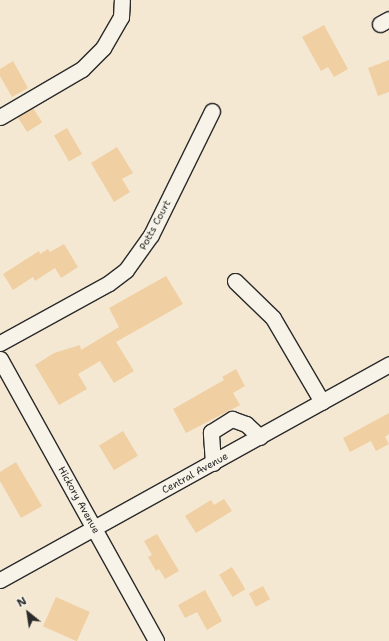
<!DOCTYPE html>
<style>
body{margin:0}
#map{position:relative;width:389px;height:641px;overflow:hidden;background:#f5e8d3;font-family:"Shantell Sans",sans-serif}
div>[style]{position:absolute}
.building>*{inset:0;background:#f0cfa2;transform-origin:0 0}
.roads{filter:drop-shadow(1px 0 #2b2b2b) drop-shadow(-1px 0 #2b2b2b) drop-shadow(0 1px #2b2b2b) drop-shadow(0 -1px #2b2b2b)}
.minor>*{height:15px;margin:-7.5px;padding:0 7.5px;transform-origin:7.5px;border-radius:7.5px;background:#f7f3e8}
span{translate:-50% -50%;white-space:nowrap;text-align:center;line-height:1.15;-webkit-text-stroke:4px #f7f3e8;paint-order:stroke}
.street-label{font-size:10px;color:#2b2b2b}
.north{position:absolute;left:8px;top:593px;width:40px;height:40px;-webkit-text-stroke:3px #f7f3e8;paint-order:stroke;rotate:330deg;font-size:11px;font-weight:700;line-height:16px;text-align:center;color:#2b2b2b}
.north::after{content:'';display:block;margin:auto;width:14px;height:18px;background:#2b2b2b;clip-path:polygon(50% 0,100% 100%,50% 72%,0 100%)}
</style>
<div id="map">
<div class="building">
<div style="clip-path:polygon(324px 25px,348px 69px,334px 77px,328px 67px,321px 71px,302px 37px)"></div>
<div style="clip-path:polygon(389px 60px,389px 92px,378px 96px,368px 68px)"></div>
<div style="clip-path:polygon(13px 61px,28px 88px,12px 97px,0 76px,0 69px)"></div>
<div style="left:33px;top:108px;width:17px;height:18px;rotate:57deg"></div>
<div style="left:67px;top:128px;width:30px;height:15px;rotate:60deg"></div>
<div style="clip-path:polygon(117px 147px,133px 173px,122px 179px,130px 192px,114px 202px,91px 163px)"></div>
<div style="clip-path:polygon(64px 244px,78px 267px,61px 278px,55px 268px,35px 281px,33px 277px,13px 290px,3px 274px,39px 251px,40px 254px,48px 249px,50px 252px)"></div>
<div style="clip-path:polygon(166px 276px,183px 304px,116px 342px,134px 371px,114px 383px,100px 361px,78px 374px,87px 389px,59px 405px,35px 365px,54px 353px,80px 345px,81px 350px,119px 327px,109px 308px)"></div>
<div style="clip-path:polygon(236px 369px,245px 386px,233px 393px,240px 405px,186px 433px,173px 409px,224px 380px,222px 377px)"></div>
<div style="clip-path:polygon(389px 413px,389px 434px,385px 437px,389px 444px,376px 451px,371px 441px,350px 452px,343px 438px)"></div>
<div style="left:123px;top:431px;width:29px;height:28px;rotate:59deg"></div>
<div style="clip-path:polygon(16px 462px,42px 506px,21px 518px,0 481px,0 472px)"></div>
<div style="clip-path:polygon(224px 499px,232px 511px,196px 533px,185px 516px,211px 500px,214px 505px)"></div>
<div style="clip-path:polygon(157px 534px,179px 571px,165px 579px,159px 569px,156px 571px,148px 557px,152px 555px,144px 541px)"></div>
<div style="left:232px;top:567px;width:26px;height:15px;rotate:59deg"></div>
<div style="left:263px;top:586px;width:15px;height:16px;rotate:62deg"></div>
<div style="clip-path:polygon(205px 590px,222px 621px,207px 630px,197px 612px,185px 618px,178px 605px)"></div>
<div style="left:56px;top:597px;width:37px;height:32px;rotate:24deg"></div>
</div>
<div class="roads">
<div class="minor">
<div style="left:380px;top:24px;width:10px;rotate:-29deg"></div>
<div style="left:0;top:117px;width:95px;rotate:-30.3deg"></div>
<div style="left:82px;top:69px;width:30px;rotate:-45deg"></div>
<div style="left:103px;top:48px;width:36px;rotate:-60deg"></div>
<div style="left:121px;top:17px;width:17px;rotate:-87deg"></div>
<div style="left:235px;top:281px;width:53px;rotate:44.2deg"></div>
<div style="left:273px;top:318px;width:97px;rotate:59.7deg"></div>
<div style="left:0;top:343px;width:124px;rotate:-28.8deg"></div>
<div style="left:109px;top:283px;width:21px;rotate:-37deg"></div>
<div style="left:126px;top:270px;width:43px;rotate:-54.5deg"></div>
<div style="left:151px;top:235px;width:138px;rotate:-63.8deg"></div>
<div style="left:0;top:359px;width:322px;rotate:61deg"></div>
<div style="left:213px;top:463px;width:31px;rotate:-94deg"></div>
<div style="left:211px;top:432px;width:25px;rotate:-32deg"></div>
<div style="left:232px;top:419px;width:15px;rotate:20deg"></div>
<div style="left:246px;top:424px;width:19px;rotate:43deg"></div>
<div style="left:0;top:580px;width:445px;rotate:-29deg"></div>
</div>
</div>
<div class="street-label">
<span style="left:155px;top:225px;rotate:-62deg">Potts Court</span>
<span style="left:195px;top:473px;rotate:-29deg">Central Avenue</span>
<span style="left:79px;top:500px;rotate:61deg">Hickory Avenue</span>
</div>
<div class="north">N</div>
</div>
